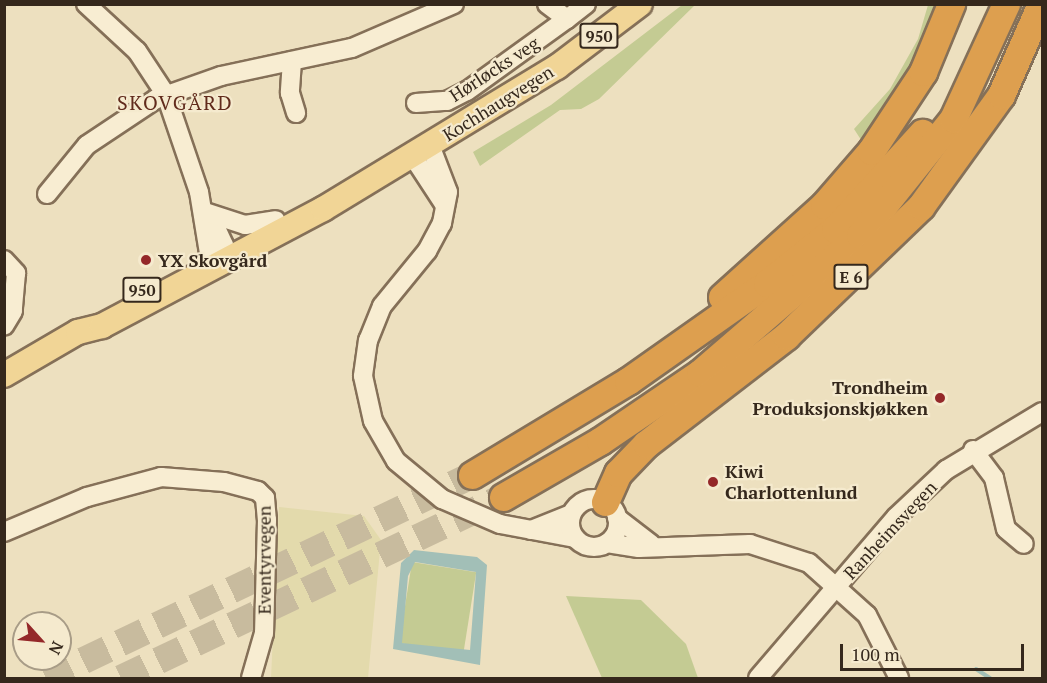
<!DOCTYPE html>
<meta charset="utf-8">
<style>
body{margin:0}
#map{position:relative;width:1047px;height:683px;overflow:hidden;background:#ede0bf;font-family:"PT Serif",serif}
div>[style]{position:absolute}
.farmland>*{inset:0;background:#e3daac}
.green>*{inset:0;background:#c4cb93;transform-origin:0 0}
.water>*{inset:0;background:#a2bfb7}
.stream>*{height:4px;margin:-2px;padding:0 2px;transform-origin:2px;border-radius:2px;background:#a2bfb7}
.highway-tunnel>*{height:27px;margin-top:-13.5px;transform-origin:0;background:repeating-linear-gradient(90deg,#c8bb9e 0 27px,transparent 0 41px)}
.roads{filter:drop-shadow(2px 0 #857058) drop-shadow(-2px 0 #857058) drop-shadow(0 2px #857058) drop-shadow(0 -2px #857058)}
.minor>*{height:18px;margin:-9px;padding:0 9px;transform-origin:9px;border-radius:9px;background:#f8edd2}
.minor>.ring{margin:-9px;padding:0;box-sizing:content-box;background:none;border:18px solid #f8edd2;border-radius:50%}
.major>*{height:24px;margin:-12px;padding:0 12px;transform-origin:12px;border-radius:12px;background:#f1d596}
.highway>*{height:27px;margin:-13.5px;padding:0 13.5px;transform-origin:13.5px;border-radius:13.5px;background:#dd9f4f}
.dots>*{width:16px;height:16px;translate:-50% -50%;box-sizing:border-box;border:3px solid #f5eace;border-radius:50%}
span{translate:-50% -50%;white-space:nowrap;text-align:center;line-height:1.15;-webkit-text-stroke:4.5px #f5eace;paint-order:stroke}
.shield-label span{padding:2px 4px;background:#f5eace;border:2px solid;border-radius:4px;-webkit-text-stroke-width:0}
.shield-label{font-size:16px;color:#35281c;font-weight:700}
.street-label{font-size:18px;color:#35281c}
.poi-label{font-size:18px;color:#35281c;font-weight:700}
.left{translate:0 -50%;text-align:left}
.right{translate:-100% -50%;text-align:right}
.neighbourhood-label{font-size:20px;color:#612b1c;letter-spacing:1.5px}
.frame{position:absolute;inset:0;border:6px solid #35281c;pointer-events:none}
.north{position:absolute;left:12px;top:611px;width:60px;height:60px;box-sizing:border-box;background:#f5eace;border:2px solid #a89c87;border-radius:50%;rotate:117deg;font-size:16px;font-weight:700;line-height:24px;text-align:center;color:#35281c}
.north::after{content:'';display:block;margin:auto;width:21px;height:27px;background:#942829;clip-path:polygon(50% 0,100% 100%,50% 72%,0 100%)}
.scale{position:absolute;left:840px;top:644px;width:184px;height:27px;box-sizing:border-box;border:3px solid #35281c;border-top:0;padding-left:8px;font-size:18px;line-height:21px;white-space:nowrap;color:#35281c;-webkit-text-stroke:4px #f5eace;paint-order:stroke}
</style>
<div id="map">
<div class="farmland">
<div style="clip-path:polygon(279px 507px,364px 516px,381px 540px,368px 678px,271px 678px)"></div>
</div>
<div class="green">
<div style="clip-path:polygon(682px 5px,695px 5px,599px 99px,581px 109px,560px 110px,480px 166px,473px 152px,551px 105px)"></div>
<div style="clip-path:polygon(928px 5px,939px 5px,929px 38px,865px 146px,854px 129px,890px 89px,918px 39px)"></div>
<div style="left:412px;top:562px;width:65px;height:82px;rotate:9deg"></div>
<div style="clip-path:polygon(566px 596px,641px 600px,686px 644px,698px 678px,602px 678px)"></div>
</div>
<div class="water">
<div style="clip-path:polygon(evenodd,414px 550px,477px 557px,487px 565px,480px 665px,393px 649px,401px 563px,414px 550px,415px 562px,476px 572px,470px 650px,402px 643px,408px 576px,415px 562px)"></div>
</div>
<div class="stream">
<div style="left:976px;top:669px;width:17px;rotate:33deg"></div>
</div>
<div class="highway-tunnel">
<div style="left:46px;top:678px;width:472px;rotate:-25.5deg"></div>
<div style="left:121px;top:678px;width:423px;rotate:-25.4deg"></div>
</div>
<div class="roads">
<div class="minor">
<div style="left:86px;top:4px;width:69px;rotate:42.7deg"></div>
<div style="left:137px;top:51px;width:53px;rotate:56.6deg"></div>
<div style="left:166px;top:95px;width:102px;rotate:71.2deg"></div>
<div style="left:199px;top:192px;width:62px;rotate:80.7deg"></div>
<div style="left:209px;top:253px;width:17px;rotate:33deg"></div>
<div style="left:223px;top:262px;width:17px;rotate:-87deg"></div>
<div style="left:224px;top:245px;width:33px;rotate:-115deg"></div>
<div style="left:547px;top:4px;width:25px;rotate:37deg"></div>
<div style="left:567px;top:19px;width:24px;rotate:-38deg"></div>
<div style="left:292px;top:61px;width:32px;rotate:94deg"></div>
<div style="left:290px;top:93px;width:21px;rotate:73deg"></div>
<div style="left:416px;top:103px;width:31px;rotate:-4deg"></div>
<div style="left:447px;top:101px;width:22px;rotate:-27deg"></div>
<div style="left:467px;top:91px;width:123px;rotate:-35.8deg"></div>
<div style="left:430px;top:145px;width:50px;rotate:69deg"></div>
<div style="left:448px;top:192px;width:32px;rotate:101deg"></div>
<div style="left:442px;top:223px;width:32px;rotate:118deg"></div>
<div style="left:427px;top:251px;width:71px;rotate:129.3deg"></div>
<div style="left:382px;top:306px;width:37px;rotate:112deg"></div>
<div style="left:368px;top:340px;width:36px;rotate:98deg"></div>
<div style="left:363px;top:376px;width:46px;rotate:77.5deg"></div>
<div style="left:373px;top:421px;width:46px;rotate:60.1deg"></div>
<div style="left:396px;top:461px;width:60px;rotate:39.6deg"></div>
<div style="left:442px;top:499px;width:63px;rotate:23.3deg"></div>
<div style="left:500px;top:524px;width:76px;rotate:10.6deg"></div>
<div style="left:412px;top:155px;width:59px;rotate:56.9deg"></div>
<div style="left:47px;top:194px;width:63px;rotate:-50.8deg"></div>
<div style="left:87px;top:145px;width:83px;rotate:-33.7deg"></div>
<div style="left:156px;top:99px;width:69px;rotate:-19.5deg"></div>
<div style="left:221px;top:76px;width:134px;rotate:-12.1deg"></div>
<div style="left:352px;top:48px;width:111px;rotate:-23.3deg"></div>
<div style="left:205px;top:212px;width:42px;rotate:18deg"></div>
<div style="left:245px;top:225px;width:31px;rotate:-9deg"></div>
<div style="left:4px;top:260px;width:18px;rotate:47deg"></div>
<div style="left:16px;top:273px;width:38px;rotate:95deg"></div>
<div style="left:13px;top:311px;width:17px;rotate:121deg"></div>
<div style="left:973px;top:450px;width:35px;rotate:53deg"></div>
<div style="left:994px;top:478px;width:52px;rotate:76.8deg"></div>
<div style="left:1006px;top:529px;width:23px;rotate:40deg"></div>
<div class="ring" style="left:570px;top:499px;width:30px;height:30px"></div>
<div style="left:617px;top:518px;width:43px;rotate:37.4deg"></div>
<div style="left:531px;top:530px;width:43px;rotate:-21.8deg"></div>
<div style="left:4px;top:532px;width:90px;rotate:-22.9deg"></div>
<div style="left:87px;top:497px;width:77px;rotate:-15.1deg"></div>
<div style="left:161px;top:477px;width:63px;rotate:4.5deg"></div>
<div style="left:224px;top:482px;width:35px;rotate:15deg"></div>
<div style="left:258px;top:491px;width:10px;rotate:45deg"></div>
<div style="left:265px;top:498px;width:22px;rotate:85deg"></div>
<div style="left:267px;top:520px;width:113px;rotate:91.5deg"></div>
<div style="left:264px;top:633px;width:47px;rotate:106.1deg"></div>
<div style="left:607px;top:543px;width:32px;rotate:9deg"></div>
<div style="left:639px;top:548px;width:111px;rotate:-2.1deg"></div>
<div style="left:750px;top:544px;width:62px;rotate:17.9deg"></div>
<div style="left:809px;top:563px;width:78px;rotate:41.9deg"></div>
<div style="left:867px;top:615px;width:71px;rotate:63.1deg"></div>
<div style="left:758px;top:678px;width:212px;rotate:-49.4deg"></div>
<div style="left:896px;top:517px;width:69px;rotate:-43.2deg"></div>
<div style="left:946px;top:470px;width:112px;rotate:-31.1deg"></div>
</div>
<div class="major">
<div style="left:4px;top:375px;width:86px;rotate:-30.2deg"></div>
<div style="left:78px;top:332px;width:25px;rotate:-14deg"></div>
<div style="left:102px;top:326px;width:250px;rotate:-27.9deg"></div>
<div style="left:323px;top:209px;width:274px;rotate:-31.3deg"></div>
<div style="left:557px;top:67px;width:104px;rotate:-37.2deg"></div>
</div>
<div class="highway">
<div style="left:722px;top:297px;width:137px;rotate:-42deg"></div>
<div style="left:824px;top:205px;width:72px;rotate:-49deg"></div>
<div style="left:871px;top:151px;width:95px;rotate:-56.6deg"></div>
<div style="left:923px;top:72px;width:74px;rotate:-67.6deg"></div>
<div style="left:472px;top:475px;width:182px;rotate:-31.1deg"></div>
<div style="left:628px;top:381px;width:170px;rotate:-35.2deg"></div>
<div style="left:767px;top:283px;width:87px;rotate:-38.5deg"></div>
<div style="left:835px;top:229px;width:130px;rotate:-47.8deg"></div>
<div style="left:503px;top:497px;width:112px;rotate:-30deg"></div>
<div style="left:600px;top:441px;width:121px;rotate:-34.2deg"></div>
<div style="left:700px;top:373px;width:211px;rotate:-40.8deg"></div>
<div style="left:860px;top:235px;width:149px;rotate:-51.3deg"></div>
<div style="left:953px;top:119px;width:127px;rotate:-65.3deg"></div>
<div style="left:605px;top:502px;width:32px;rotate:-66deg"></div>
<div style="left:618px;top:473px;width:40px;rotate:-46deg"></div>
<div style="left:646px;top:444px;width:177px;rotate:-37.6deg"></div>
<div style="left:786px;top:336px;width:187px;rotate:-43.9deg"></div>
<div style="left:921px;top:206px;width:137px;rotate:-54.2deg"></div>
<div style="left:1001px;top:95px;width:99px;rotate:-66.3deg"></div>
</div>
</div>
<div class="dots">
<div style="left:146px;top:260px;background:#942829"></div>
<div style="left:940px;top:398px;background:#942829"></div>
<div style="left:713px;top:482px;background:#942829"></div>
</div>
<div class="shield-label">
<span style="left:599px;top:36px">950</span>
<span style="left:851px;top:277px">E 6</span>
<span style="left:142px;top:290px">950</span>
</div>
<div class="street-label">
<span style="left:494px;top:69px;rotate:-33deg">Hørløcks veg</span>
<span style="left:498px;top:103px;rotate:-32deg">Kochhaugvegen</span>
<span style="left:890px;top:530px;rotate:-47deg">Ranheimsvegen</span>
<span style="left:264px;top:560px;rotate:-90deg">Eventyrvegen</span>
</div>
<div class="poi-label">
<span class="left" style="left:158px;top:260px">YX Skovgård</span>
<span class="right" style="left:928px;top:398px">Trondheim<br>Produksjonskjøkken</span>
<span class="left" style="left:725px;top:482px">Kiwi<br>Charlottenlund</span>
</div>
<div class="neighbourhood-label">
<span style="left:175px;top:102px">SKOVGÅRD</span>
</div>
<div class="frame"></div>
<div class="north">N</div>
<div class="scale">100 m</div>
</div>
